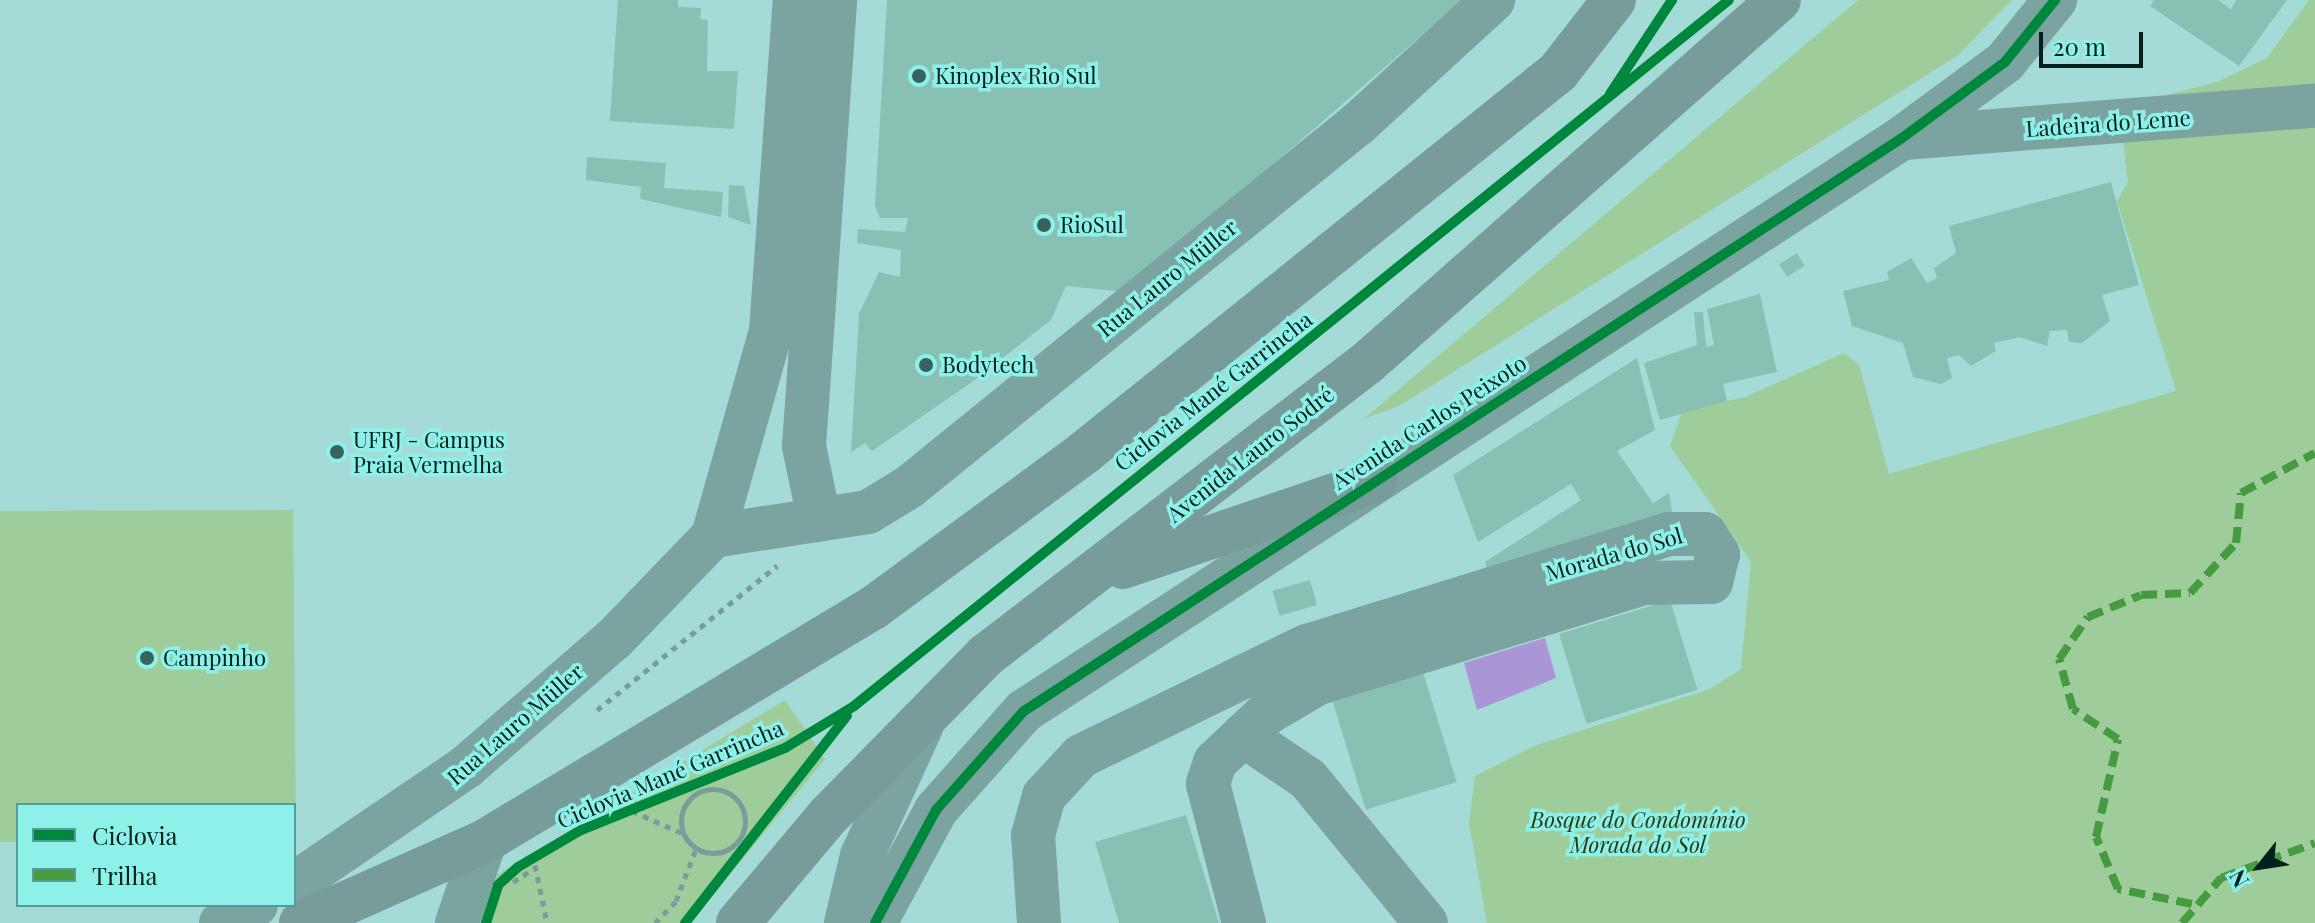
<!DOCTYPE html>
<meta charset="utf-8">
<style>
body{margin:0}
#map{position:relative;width:2315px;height:923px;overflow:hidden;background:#a4dbd6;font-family:"Playfair Display",serif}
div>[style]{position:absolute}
.green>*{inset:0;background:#9ecc9a}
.water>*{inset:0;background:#aa96d7}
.building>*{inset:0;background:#88c0b4;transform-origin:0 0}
.path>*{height:5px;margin-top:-2.5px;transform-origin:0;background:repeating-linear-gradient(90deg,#789d9a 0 6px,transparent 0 12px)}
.path>.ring{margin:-2.5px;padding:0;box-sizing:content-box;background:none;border:5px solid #789d9a;border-radius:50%}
.minor>*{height:44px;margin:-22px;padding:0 22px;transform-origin:22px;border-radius:22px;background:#7ba4a0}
.highway>*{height:44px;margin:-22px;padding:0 22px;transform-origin:22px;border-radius:22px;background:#789c9a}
.quiet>*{height:8px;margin-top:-4px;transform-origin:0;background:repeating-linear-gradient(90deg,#469a3f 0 16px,transparent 0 24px)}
.cycleway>*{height:10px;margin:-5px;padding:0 5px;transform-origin:5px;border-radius:5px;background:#00873e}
.dots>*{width:22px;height:22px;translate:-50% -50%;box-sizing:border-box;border:4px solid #8ef1e9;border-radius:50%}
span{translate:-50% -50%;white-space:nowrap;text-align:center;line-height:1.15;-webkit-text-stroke:7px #8ef1e9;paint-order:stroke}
.poi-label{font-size:22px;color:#00201e}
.left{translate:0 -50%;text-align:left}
.street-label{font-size:22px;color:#00201e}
.park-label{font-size:22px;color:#2a3b0f;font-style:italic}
.legend{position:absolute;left:16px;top:803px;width:280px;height:104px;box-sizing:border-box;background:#8ef1e9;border:2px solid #559d98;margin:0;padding:10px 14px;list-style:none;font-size:24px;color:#00201e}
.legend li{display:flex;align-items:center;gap:16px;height:40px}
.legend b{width:40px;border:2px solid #559d98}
.north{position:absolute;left:2219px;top:827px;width:80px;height:80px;-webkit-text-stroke:6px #8ef1e9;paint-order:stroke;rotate:240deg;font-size:22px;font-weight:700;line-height:32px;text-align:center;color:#00201e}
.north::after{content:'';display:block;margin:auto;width:28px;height:36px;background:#00201e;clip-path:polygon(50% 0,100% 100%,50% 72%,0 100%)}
.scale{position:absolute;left:2039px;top:32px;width:104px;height:36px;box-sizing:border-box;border:4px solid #00201e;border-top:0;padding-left:10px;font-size:24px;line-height:28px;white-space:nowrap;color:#00201e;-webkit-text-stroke:6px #8ef1e9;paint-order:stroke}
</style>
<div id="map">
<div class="green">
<div style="clip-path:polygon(1858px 0,2012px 0,1957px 56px,1399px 406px,1365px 418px)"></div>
<div style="clip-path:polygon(2309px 0,2315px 0,2315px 923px,1487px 923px,1469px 823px,1475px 776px,1534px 746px,1710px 689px,1741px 669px,1751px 561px,1670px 446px,1682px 412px,1745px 397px,1844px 353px,1859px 365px,1889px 474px,2176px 391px,2117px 201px,2128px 182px,2121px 123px,2133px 104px,2217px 82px,2267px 58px)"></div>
<div style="clip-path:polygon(293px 510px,296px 841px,294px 805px,18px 805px,18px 842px,0 842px,0 511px)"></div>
<div style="clip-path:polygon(785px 700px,825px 759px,690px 923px,480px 923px,490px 879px)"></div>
</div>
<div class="water">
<div style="clip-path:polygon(1545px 638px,1556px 678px,1477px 710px,1464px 663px)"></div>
</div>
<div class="building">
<div style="clip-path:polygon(618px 0,678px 0,678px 7px,701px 8px,700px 19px,708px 20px,707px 71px,738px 71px,734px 129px,610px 121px)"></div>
<div style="clip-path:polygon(887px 0,1462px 0,1127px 292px,1066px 286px,1051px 320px,972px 382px,872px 451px,865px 443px,851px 452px,859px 314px,879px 272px,900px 277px,901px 250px,857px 243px,858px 229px,905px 232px,908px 218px,880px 218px,875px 206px)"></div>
<div style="clip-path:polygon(2154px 0,2218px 0,2231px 9px,2236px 0,2287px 0,2239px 66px,2150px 6px)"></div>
<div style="clip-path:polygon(587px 157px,666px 163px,664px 188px,723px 192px,721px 217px,640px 199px,641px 187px,586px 180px)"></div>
<div style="clip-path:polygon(2111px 182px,2139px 285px,2102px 295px,2110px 321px,2082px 343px,2069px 342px,2067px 330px,2050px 331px,2047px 346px,2020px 337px,1994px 343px,1996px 351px,1971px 366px,1959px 355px,1947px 358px,1952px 378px,1941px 384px,1913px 377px,1903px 343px,1852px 326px,1843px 291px,1889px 280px,1887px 272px,1911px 258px,1927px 283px,1937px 278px,1934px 268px,1956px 253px,1949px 226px)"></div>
<div style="clip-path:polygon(729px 185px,744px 186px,751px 225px,728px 217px)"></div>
<div style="left:1797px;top:253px;width:15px;height:21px;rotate:58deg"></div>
<div style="clip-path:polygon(1760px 294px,1777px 372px,1723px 384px,1727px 401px,1660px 420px,1644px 363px,1697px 345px,1694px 312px,1703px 312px,1706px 347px,1714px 345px,1707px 309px)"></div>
<div style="clip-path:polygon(1637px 358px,1655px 430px,1617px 451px,1653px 503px,1669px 493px,1675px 529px,1488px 572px,1485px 562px,1581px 500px,1571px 484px,1478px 542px,1453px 475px)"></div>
<div style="left:1310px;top:580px;width:26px;height:39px;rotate:74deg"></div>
<div style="left:1670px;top:600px;width:94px;height:116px;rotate:73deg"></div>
<div style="left:1423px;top:672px;width:115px;height:95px;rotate:73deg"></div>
<div style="clip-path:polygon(1186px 815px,1219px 923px,1119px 923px,1095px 842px)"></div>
</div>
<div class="path">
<div style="left:597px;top:710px;width:231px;rotate:-38.7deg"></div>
<div class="ring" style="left:681px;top:789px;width:59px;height:59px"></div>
<div style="left:589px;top:827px;width:46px;rotate:-20.4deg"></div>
<div style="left:632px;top:811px;width:55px;rotate:23.7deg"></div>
<div style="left:535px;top:865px;width:59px;rotate:78.3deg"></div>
<div style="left:513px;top:882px;width:27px;rotate:-33deg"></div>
<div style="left:655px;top:923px;width:30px;rotate:-46deg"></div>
<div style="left:676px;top:901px;width:56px;rotate:-69deg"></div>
</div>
<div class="minor">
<div style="left:1904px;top:138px;width:412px;rotate:-4.5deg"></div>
<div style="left:819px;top:518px;width:74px;rotate:-101.8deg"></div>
<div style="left:804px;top:446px;width:447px;rotate:-86deg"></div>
<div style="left:713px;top:536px;width:157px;rotate:-8.8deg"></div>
<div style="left:868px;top:512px;width:48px;rotate:-31.4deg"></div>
<div style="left:909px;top:487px;width:579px;rotate:-38.97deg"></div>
<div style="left:1359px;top:123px;width:182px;rotate:-42.5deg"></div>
<div style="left:1243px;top:735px;width:78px;rotate:34.1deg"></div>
<div style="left:1308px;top:779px;width:186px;rotate:50.7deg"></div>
<div style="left:294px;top:884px;width:208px;rotate:-34.2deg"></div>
<div style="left:466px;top:767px;width:196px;rotate:-40.9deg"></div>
<div style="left:614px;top:639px;width:143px;rotate:-46.1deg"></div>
<div style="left:713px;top:536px;width:213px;rotate:-74.2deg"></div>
<div style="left:771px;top:331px;width:332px;rotate:-85.9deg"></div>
<div style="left:221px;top:923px;width:39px;rotate:-27deg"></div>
<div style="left:457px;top:923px;width:87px;rotate:-71.1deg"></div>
<div style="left:846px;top:923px;width:69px;rotate:-76.6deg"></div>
<div style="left:862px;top:856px;width:144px;rotate:-65.4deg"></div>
<div style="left:875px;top:923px;width:128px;rotate:-61.6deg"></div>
<div style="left:936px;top:810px;width:132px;rotate:-48.4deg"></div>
<div style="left:1024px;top:711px;width:1048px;rotate:-33.13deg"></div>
<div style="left:1902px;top:138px;width:128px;rotate:-36.4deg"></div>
<div style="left:2005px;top:62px;width:80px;rotate:-51.1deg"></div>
<div style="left:1039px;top:923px;width:88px;rotate:-93.9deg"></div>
<div style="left:1033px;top:835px;width:41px;rotate:-74.2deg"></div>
<div style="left:1044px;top:796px;width:54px;rotate:-47.2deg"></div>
<div style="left:1081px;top:756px;width:251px;rotate:-26deg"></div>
<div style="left:1307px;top:646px;width:379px;rotate:-17.2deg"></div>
<div style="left:1669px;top:534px;width:36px"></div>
<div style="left:1705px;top:534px;width:24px;rotate:57deg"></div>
<div style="left:1718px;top:554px;width:29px;rotate:104deg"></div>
<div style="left:1711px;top:582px;width:67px;rotate:179.1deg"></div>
<div style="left:1644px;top:583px;width:341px;rotate:162.9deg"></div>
<div style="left:1318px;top:683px;width:59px;rotate:149.5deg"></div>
<div style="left:1267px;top:713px;width:71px;rotate:136.7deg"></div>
<div style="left:1215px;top:762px;width:23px;rotate:108deg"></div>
<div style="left:1208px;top:784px;width:144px;rotate:75.5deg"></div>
</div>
<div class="highway">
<div style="left:1123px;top:567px;width:266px;rotate:-18.8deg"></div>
<div style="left:301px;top:923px;width:201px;rotate:-24deg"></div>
<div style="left:485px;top:841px;width:453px;rotate:-31deg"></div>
<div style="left:873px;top:608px;width:263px;rotate:-36.3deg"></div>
<div style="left:1085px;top:452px;width:607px;rotate:-38.78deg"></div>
<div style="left:1558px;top:72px;width:91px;rotate:-52.1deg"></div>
<div style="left:738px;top:923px;width:140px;rotate:-49.9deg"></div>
<div style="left:828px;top:816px;width:224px;rotate:-45.5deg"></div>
<div style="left:985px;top:656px;width:481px;rotate:-37.5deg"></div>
<div style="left:1367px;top:363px;width:549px;rotate:-41.38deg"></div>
</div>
<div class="quiet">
<div style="left:2192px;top:904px;width:76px;rotate:-168.5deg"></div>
<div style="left:2118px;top:889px;width:56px;rotate:-112.9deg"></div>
<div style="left:2096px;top:837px;width:100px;rotate:-77.3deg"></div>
<div style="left:2118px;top:739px;width:54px;rotate:-146.3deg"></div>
<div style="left:2073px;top:709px;width:52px;rotate:-105.6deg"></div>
<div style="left:2059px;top:659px;width:51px;rotate:-55.4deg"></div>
<div style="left:2088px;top:617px;width:57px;rotate:-22.5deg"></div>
<div style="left:2141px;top:595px;width:49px;rotate:-2.3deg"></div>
<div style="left:2190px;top:593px;width:68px;rotate:-47.4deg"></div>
<div style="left:2236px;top:543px;width:50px;rotate:-84.3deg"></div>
<div style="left:2241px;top:493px;width:84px;rotate:-28.4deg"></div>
<div style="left:2182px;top:923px;width:60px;rotate:-49.1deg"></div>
<div style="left:2221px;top:878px;width:100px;rotate:-20.4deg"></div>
</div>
<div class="cycleway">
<div style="left:1610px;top:94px;width:113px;rotate:-56.6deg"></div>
<div style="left:486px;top:923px;width:40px;rotate:-72deg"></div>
<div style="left:498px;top:885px;width:27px;rotate:-42deg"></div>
<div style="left:518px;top:867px;width:73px;rotate:-30.4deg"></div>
<div style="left:581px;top:830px;width:220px;rotate:-21.9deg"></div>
<div style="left:785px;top:748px;width:81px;rotate:-31.3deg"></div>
<div style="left:854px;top:706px;width:1124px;rotate:-38.9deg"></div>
<div style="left:685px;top:923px;width:263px;rotate:-52deg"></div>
<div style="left:875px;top:923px;width:128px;rotate:-61.6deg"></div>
<div style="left:936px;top:810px;width:132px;rotate:-48.4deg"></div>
<div style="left:1024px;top:711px;width:1048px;rotate:-33.13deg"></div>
<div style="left:1902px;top:138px;width:128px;rotate:-36.4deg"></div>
<div style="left:2005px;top:62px;width:80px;rotate:-51.1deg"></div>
</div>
<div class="dots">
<div style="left:919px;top:76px;background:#39615e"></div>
<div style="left:1044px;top:225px;background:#39615e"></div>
<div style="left:926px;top:365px;background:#39615e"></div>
<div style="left:337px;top:452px;background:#39615e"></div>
<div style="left:147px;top:658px;background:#39615e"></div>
</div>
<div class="poi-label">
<span class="left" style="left:935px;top:76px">Kinoplex Rio Sul</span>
<span class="left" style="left:1060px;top:225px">RioSul</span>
<span class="left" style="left:942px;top:365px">Bodytech</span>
<span class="left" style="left:353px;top:452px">UFRJ - Campus<br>Praia Vermelha</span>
<span class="left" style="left:163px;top:658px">Campinho</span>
</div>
<div class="street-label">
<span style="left:2108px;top:123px;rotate:-4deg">Ladeira do Leme</span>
<span style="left:1167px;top:278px;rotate:-39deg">Rua Lauro Müller</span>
<span style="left:1213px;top:391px;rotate:-38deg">Ciclovia Mané Garrincha</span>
<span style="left:1429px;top:422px;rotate:-33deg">Avenida Carlos Peixoto</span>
<span style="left:1250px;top:454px;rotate:-38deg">Avenida Lauro Sodré</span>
<span style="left:1614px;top:554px;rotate:-16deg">Morada do Sol</span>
<span style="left:515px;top:724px;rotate:-41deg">Rua Lauro Müller</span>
<span style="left:670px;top:774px;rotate:-23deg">Ciclovia Mané Garrincha</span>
</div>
<div class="park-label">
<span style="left:1638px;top:832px">Bosque do Condomínio<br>Morada do Sol</span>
</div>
<ul class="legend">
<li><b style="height:10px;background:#00873e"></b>Ciclovia</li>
<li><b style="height:10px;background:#469a3f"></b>Trilha</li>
</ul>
<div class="north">N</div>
<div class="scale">20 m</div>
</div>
